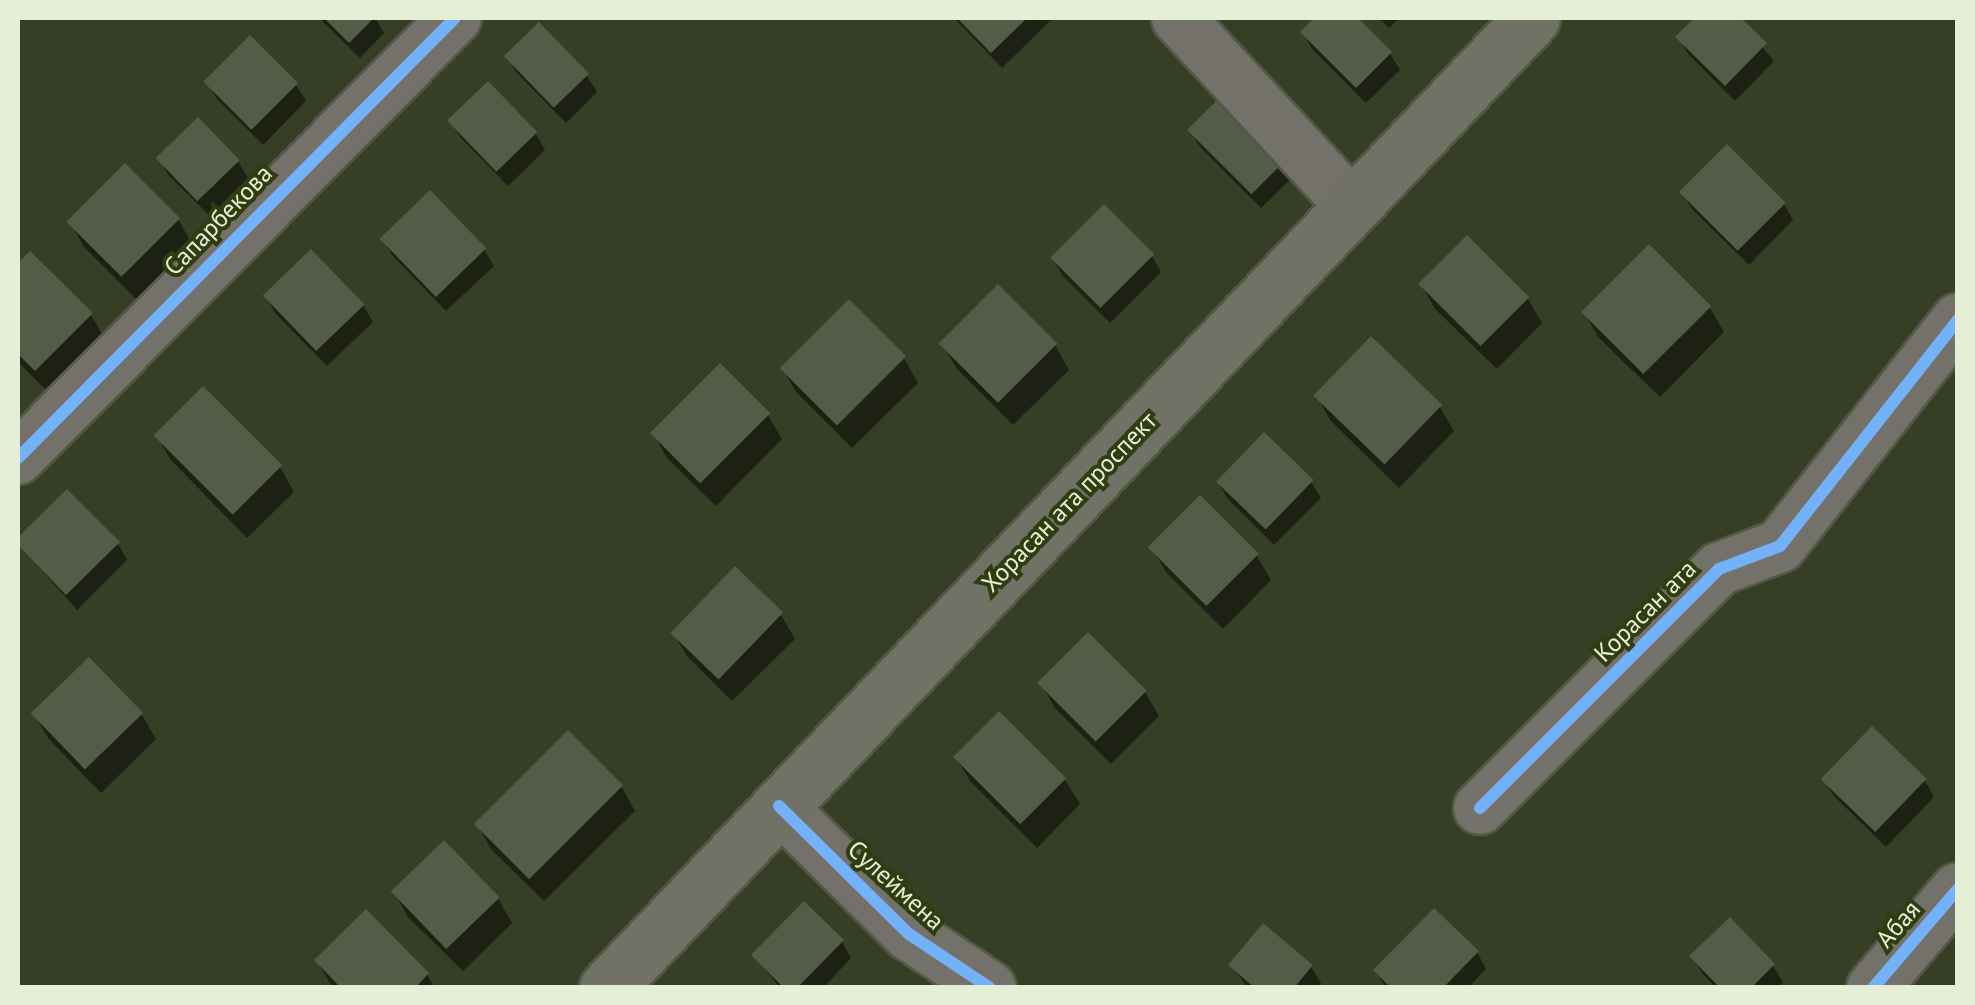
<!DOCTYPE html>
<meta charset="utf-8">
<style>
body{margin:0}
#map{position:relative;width:1975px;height:1005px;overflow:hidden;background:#363e26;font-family:"PT Sans",sans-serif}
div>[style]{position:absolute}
.shadow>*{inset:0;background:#0007}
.building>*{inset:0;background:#545b47;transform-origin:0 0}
.roads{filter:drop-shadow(2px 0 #515944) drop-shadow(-2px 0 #515944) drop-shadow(0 2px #515944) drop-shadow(0 -2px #515944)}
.minor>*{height:52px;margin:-26px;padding:0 26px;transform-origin:26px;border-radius:26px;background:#74716a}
.major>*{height:55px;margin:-27.5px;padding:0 27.5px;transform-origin:27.5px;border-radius:27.5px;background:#727166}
.cycleway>*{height:12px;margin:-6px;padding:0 6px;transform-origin:6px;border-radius:6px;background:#73b2f8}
span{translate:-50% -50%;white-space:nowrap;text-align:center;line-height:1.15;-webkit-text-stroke:8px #303d11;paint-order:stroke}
.street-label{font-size:25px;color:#e5efd6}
.frame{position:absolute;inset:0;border:20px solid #e5efd6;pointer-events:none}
</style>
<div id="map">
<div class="shadow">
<div style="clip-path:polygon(319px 18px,375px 18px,384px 33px,360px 58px)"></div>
<div style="clip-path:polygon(954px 18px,1049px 18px,1051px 20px,1002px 68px)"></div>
<div style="clip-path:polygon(1317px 18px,1354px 18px,1390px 54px,1400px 70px,1366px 103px,1312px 49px,1303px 32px)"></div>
<div style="clip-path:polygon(1379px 18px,1399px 18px,1389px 28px)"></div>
<div style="clip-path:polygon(1698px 18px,1737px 18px,1774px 61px,1735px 101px,1688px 54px,1679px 37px)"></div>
<div style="clip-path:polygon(539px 26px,587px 76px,597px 92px,566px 123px,517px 73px,507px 57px)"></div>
<div style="clip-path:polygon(250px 38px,296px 85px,306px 101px,263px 145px,216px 98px,207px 82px)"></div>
<div style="clip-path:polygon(450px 120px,536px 134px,545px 150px,508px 186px,460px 137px)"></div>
<div style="clip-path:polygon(1190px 130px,1297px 173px,1261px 208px,1200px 147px)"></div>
<div style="clip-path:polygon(159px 159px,238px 161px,248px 178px,210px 216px,169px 176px)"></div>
<div style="clip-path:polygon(1682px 193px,1784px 204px,1793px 220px,1749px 265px,1692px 209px)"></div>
<div style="clip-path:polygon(178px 219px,192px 244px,137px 300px,84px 247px,70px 222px)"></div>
<div style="clip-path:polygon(383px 239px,484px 249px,494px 266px,446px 311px,392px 255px)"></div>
<div style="clip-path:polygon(30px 255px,91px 315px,105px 339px,50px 394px,18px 362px,18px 267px)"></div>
<div style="clip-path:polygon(1152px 256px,1161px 272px,1110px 323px,1062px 275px,1053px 258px)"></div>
<div style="clip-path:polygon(1421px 284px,1528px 299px,1542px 323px,1497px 369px,1435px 309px)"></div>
<div style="clip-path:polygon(266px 296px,363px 305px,373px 322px,327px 366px,275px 313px)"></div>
<div style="clip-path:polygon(1710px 308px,1724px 332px,1660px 397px,1598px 337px,1584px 312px)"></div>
<div style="clip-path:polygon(942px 343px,1055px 345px,1069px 370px,1013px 425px,956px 368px)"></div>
<div style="clip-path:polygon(904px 358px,918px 383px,852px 448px,796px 392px,782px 368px)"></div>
<div style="clip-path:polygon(1316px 395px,1440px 407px,1454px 431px,1399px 488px,1330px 420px)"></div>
<div style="clip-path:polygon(768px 415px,782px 439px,716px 506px,667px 458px,653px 433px)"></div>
<div style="clip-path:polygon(156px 435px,280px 467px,294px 492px,247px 538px,170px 459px)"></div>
<div style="clip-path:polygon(1218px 482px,1311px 482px,1321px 498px,1274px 545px,1227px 498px)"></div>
<div style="clip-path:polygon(67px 492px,118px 544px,127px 560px,77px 610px,18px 543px)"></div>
<div style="clip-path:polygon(1152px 548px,1257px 556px,1271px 580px,1223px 629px,1166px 572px)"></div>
<div style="clip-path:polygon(781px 615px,795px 639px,732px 701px,687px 656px,672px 631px)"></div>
<div style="clip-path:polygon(1041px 684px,1145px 692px,1159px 716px,1111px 764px,1055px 708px)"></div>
<div style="clip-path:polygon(34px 714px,142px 715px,156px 739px,101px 793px,48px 738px)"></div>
<div style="clip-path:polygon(999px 715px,1065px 780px,1080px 804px,1037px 848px,971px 782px,956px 758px)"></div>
<div style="clip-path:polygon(1824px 780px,1925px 781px,1934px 797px,1886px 847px,1834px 796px)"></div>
<div style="clip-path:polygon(621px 786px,635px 811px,544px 901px,491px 849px,477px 824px)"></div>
<div style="clip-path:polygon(394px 892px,498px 898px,512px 923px,463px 971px,408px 917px)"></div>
<div style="clip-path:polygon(366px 912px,427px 975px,435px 988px,331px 985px,317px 961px)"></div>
<div style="clip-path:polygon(1730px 920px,1773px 966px,1783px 982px,1777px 988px,1716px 988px,1702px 973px,1692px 956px)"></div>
<div style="clip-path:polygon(842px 942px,851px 958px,823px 988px,780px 988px,754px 955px)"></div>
<div style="clip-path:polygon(1477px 952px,1486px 969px,1468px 988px,1386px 988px,1376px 971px)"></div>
<div style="clip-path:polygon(1231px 965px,1311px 967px,1321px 983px,1317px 988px,1248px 988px)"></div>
</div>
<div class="building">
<div style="clip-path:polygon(324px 18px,374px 18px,349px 43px)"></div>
<div style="clip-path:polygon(957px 18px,1027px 18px,991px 53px)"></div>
<div style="clip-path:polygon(1314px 18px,1358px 18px,1392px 52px,1356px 88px,1300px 32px)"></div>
<div style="clip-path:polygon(1694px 18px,1741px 18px,1767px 43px,1725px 86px,1675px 37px)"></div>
<div style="left:539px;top:22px;width:72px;height:49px;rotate:46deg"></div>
<div style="left:250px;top:35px;width:68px;height:66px;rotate:45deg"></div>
<div style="left:488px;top:81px;width:71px;height:57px;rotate:46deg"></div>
<div style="left:1226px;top:91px;width:91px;height:55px;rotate:45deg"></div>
<div style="left:198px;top:117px;width:60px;height:59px;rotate:46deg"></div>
<div style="left:1727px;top:144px;width:83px;height:68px;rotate:45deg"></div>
<div style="left:125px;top:163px;width:78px;height:83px;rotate:45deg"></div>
<div style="left:430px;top:190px;width:81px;height:70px;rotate:46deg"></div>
<div style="left:1104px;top:204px;width:71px;height:76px;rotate:45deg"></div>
<div style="left:1467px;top:235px;width:88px;height:69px;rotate:45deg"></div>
<div style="left:1649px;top:244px;width:88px;height:96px;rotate:45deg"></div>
<div style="left:311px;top:249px;width:77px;height:67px;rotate:46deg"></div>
<div style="clip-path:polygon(30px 251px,93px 313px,35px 371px,18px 354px,18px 263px)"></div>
<div style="left:998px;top:284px;width:84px;height:84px;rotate:45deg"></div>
<div style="left:849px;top:299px;width:81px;height:98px;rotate:45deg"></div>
<div style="left:1371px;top:336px;width:99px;height:83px;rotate:44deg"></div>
<div style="left:720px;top:363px;width:71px;height:99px;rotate:45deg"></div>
<div style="left:203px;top:386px;width:112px;height:70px;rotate:45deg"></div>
<div style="left:1264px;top:432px;width:69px;height:69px;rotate:44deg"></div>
<div style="clip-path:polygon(67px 489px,120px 542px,66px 595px,18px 545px,18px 537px)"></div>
<div style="left:1200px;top:495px;width:83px;height:74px;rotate:45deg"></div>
<div style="left:735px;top:566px;width:67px;height:93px;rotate:44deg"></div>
<div style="left:1088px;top:632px;width:83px;height:72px;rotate:45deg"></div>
<div style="left:89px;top:657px;width:78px;height:81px;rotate:46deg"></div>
<div style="left:999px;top:711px;width:95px;height:65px;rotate:45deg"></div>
<div style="left:1872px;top:726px;width:76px;height:74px;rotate:44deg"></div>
<div style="left:568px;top:730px;width:78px;height:133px;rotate:45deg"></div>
<div style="left:444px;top:840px;width:80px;height:74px;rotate:46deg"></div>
<div style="clip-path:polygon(804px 901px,844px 940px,797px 988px,784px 988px,751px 955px)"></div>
<div style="clip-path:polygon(1434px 908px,1479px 951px,1443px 988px,1391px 988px,1373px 970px)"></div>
<div style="clip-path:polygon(366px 909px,429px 973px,415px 988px,341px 988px,314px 960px)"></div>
<div style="clip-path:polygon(1730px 917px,1775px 964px,1751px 988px,1720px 988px,1689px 956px)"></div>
<div style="clip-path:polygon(1263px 923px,1313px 965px,1294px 988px,1255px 988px,1228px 965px)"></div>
</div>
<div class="roads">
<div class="minor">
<div style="left:1178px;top:18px;width:256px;rotate:47.2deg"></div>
<div style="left:18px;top:458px;width:620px;rotate:-45.2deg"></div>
<div style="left:779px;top:806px;width:182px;rotate:44.6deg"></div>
<div style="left:909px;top:934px;width:97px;rotate:33.7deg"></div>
<div style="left:1480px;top:808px;width:338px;rotate:-45deg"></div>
<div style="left:1719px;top:569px;width:65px;rotate:-20.7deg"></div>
<div style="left:1780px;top:546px;width:288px;rotate:-51.8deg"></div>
<div style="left:1873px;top:988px;width:130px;rotate:-49.4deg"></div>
</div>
<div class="major">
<div style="left:607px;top:988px;width:1340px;rotate:-46.36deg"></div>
</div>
</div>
<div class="cycleway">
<div style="left:18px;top:458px;width:620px;rotate:-45.2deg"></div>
<div style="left:779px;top:806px;width:182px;rotate:44.6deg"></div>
<div style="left:909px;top:934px;width:97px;rotate:33.7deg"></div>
<div style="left:1480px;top:808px;width:338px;rotate:-45deg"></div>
<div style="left:1719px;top:569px;width:65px;rotate:-20.7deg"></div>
<div style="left:1780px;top:546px;width:288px;rotate:-51.8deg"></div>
<div style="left:1873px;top:988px;width:130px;rotate:-49.4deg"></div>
</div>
<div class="street-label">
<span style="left:218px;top:220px;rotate:-46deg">Сапарбекова</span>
<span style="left:1069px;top:502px;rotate:-46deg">Хорасан ата проспект</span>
<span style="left:1645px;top:611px;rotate:-45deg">Корасан ата</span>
<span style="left:896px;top:885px;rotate:42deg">Сулеймена</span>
<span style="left:1898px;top:924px;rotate:-49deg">Абая</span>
</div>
<div class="frame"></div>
</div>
